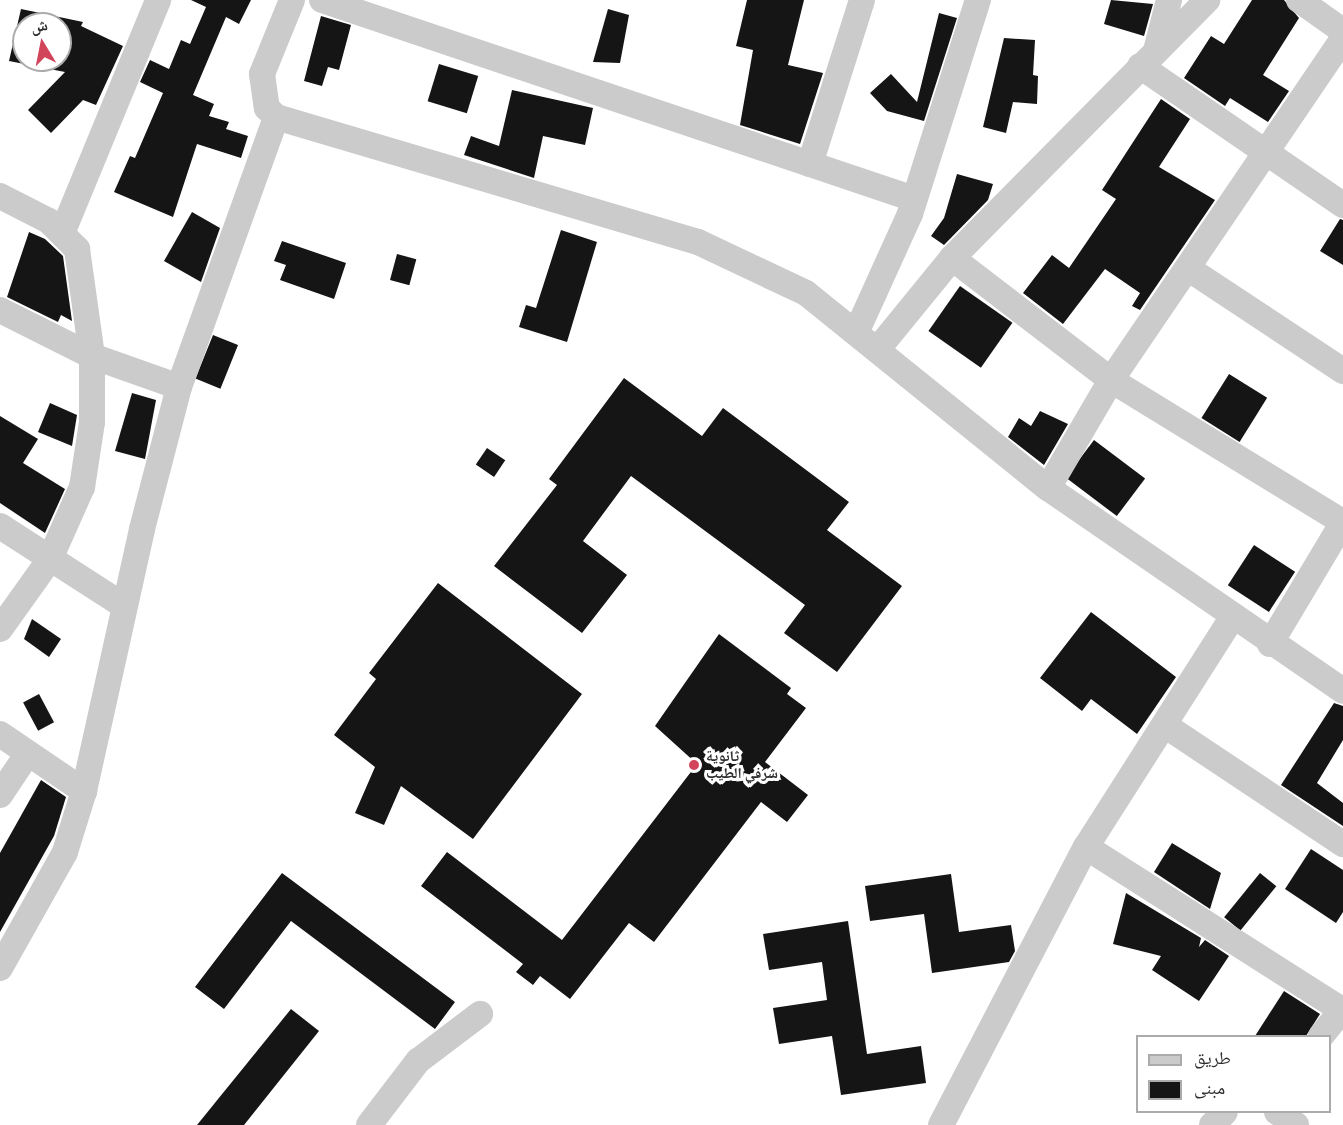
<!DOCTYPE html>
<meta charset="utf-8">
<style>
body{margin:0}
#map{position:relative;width:1343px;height:1125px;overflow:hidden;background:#fff;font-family:"Source Sans 3","Noto Naskh Arabic",sans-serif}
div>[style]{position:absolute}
.building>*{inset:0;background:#151515;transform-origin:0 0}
.minor>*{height:26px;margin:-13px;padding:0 13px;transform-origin:13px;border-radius:13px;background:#cbcbcb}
.dots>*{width:16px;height:16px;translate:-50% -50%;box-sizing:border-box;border:3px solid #fff;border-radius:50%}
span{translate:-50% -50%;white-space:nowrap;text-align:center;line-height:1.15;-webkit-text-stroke:6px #fff;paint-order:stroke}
.poi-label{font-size:15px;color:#2e2e2e;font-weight:700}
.left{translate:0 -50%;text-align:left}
.legend{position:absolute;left:1136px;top:1035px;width:195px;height:78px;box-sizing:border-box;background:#fff;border:2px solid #ababab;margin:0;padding:8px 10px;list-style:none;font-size:18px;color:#2e2e2e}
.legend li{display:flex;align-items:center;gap:12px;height:30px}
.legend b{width:30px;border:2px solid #ababab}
.north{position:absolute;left:12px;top:12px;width:60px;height:60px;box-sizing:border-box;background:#fff;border:2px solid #ababab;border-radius:50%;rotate:350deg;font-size:16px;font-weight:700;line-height:24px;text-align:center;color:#2e2e2e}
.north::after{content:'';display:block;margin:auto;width:21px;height:27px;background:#d24459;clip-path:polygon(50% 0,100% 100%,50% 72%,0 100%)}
</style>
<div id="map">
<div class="building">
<div style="clip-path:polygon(191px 0,251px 0,239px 24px,226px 17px,193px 95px,214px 104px,209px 116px,229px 122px,226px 129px,248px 136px,241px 158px,197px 144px,173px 217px,114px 192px,130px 156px,135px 158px,163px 93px,140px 82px,150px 60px,169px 69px,181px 40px,190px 44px,206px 7px)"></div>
<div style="clip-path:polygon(747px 0,804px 0,788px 65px,823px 73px,800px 144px,740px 125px,753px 50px,736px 46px)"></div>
<div style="clip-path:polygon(1111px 0,1153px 4px,1144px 36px,1104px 24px)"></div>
<div style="clip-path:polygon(1252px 0,1284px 0,1299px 18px,1263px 75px,1289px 91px,1268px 122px,1230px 98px,1225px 106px,1184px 78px,1211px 36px,1224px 44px)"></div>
<div style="clip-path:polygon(evenodd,21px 9px,83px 22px,81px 26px,123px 46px,96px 105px,83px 100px,51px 133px,28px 110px,65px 72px,9px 61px,21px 9px,24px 24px,60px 24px,60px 60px,24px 60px,24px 24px)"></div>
<div style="clip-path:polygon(608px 9px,629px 15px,620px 63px,593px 62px)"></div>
<div style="clip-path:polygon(939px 13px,957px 18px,924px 121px,887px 111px,870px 93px,891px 74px,917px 102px)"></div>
<div style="clip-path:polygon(321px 16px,351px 25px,339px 70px,328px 67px,322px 86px,304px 81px)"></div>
<div style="clip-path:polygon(1004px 38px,1035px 40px,1033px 75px,1038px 76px,1037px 104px,1013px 102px,1006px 133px,983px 127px)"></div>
<div style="left:439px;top:64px;width:41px;height:39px;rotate:17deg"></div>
<div style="clip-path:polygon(512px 90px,593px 108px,585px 145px,543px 136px,534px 178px,464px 155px,471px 136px,499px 146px)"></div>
<div style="clip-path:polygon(1161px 99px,1190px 119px,1159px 167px,1215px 200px,1140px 310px,1132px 306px,1140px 293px,1105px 269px,1063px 324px,1023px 293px,1052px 255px,1069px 268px,1116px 199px,1102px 190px)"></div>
<div style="clip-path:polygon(957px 174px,993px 184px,988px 200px,944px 245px,931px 236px,944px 218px)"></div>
<div style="clip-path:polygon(192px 212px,220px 228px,201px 282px,164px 261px)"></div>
<div style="clip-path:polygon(1340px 219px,1343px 220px,1343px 265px,1320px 251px)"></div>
<div style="clip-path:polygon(561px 230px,597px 242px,567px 342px,519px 327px,526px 305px,536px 308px)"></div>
<div style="clip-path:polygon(29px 232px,45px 239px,63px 256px,72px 321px,61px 315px,58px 322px,7px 297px)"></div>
<div style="clip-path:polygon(282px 241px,346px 263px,334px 299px,280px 280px,286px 265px,274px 261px)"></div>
<div style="left:397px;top:254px;width:20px;height:27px;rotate:15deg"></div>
<div style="left:960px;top:286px;width:64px;height:55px;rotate:35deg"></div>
<div style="left:213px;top:335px;width:27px;height:47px;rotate:22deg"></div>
<div style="left:1229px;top:374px;width:45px;height:52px;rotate:32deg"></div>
<div style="clip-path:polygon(624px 378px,702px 436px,723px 408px,849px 502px,827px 530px,902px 586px,837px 672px,784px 633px,805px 605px,631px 476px,583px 541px,627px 575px,582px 633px,494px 566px,557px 485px,549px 479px)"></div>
<div style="clip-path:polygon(132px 393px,156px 400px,145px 459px,115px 451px)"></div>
<div style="clip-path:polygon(50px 403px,77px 415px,72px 446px,38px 432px)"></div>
<div style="clip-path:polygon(1040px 411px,1068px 424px,1044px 465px,1008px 437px,1019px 418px,1031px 426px)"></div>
<div style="clip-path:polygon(0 416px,38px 439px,23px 463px,65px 489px,45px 533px,0 503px)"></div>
<div style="left:1094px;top:440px;width:64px;height:47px;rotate:37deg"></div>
<div style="left:487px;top:448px;width:22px;height:20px;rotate:34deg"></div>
<div style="left:1254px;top:545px;width:49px;height:48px;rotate:33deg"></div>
<div style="clip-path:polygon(438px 583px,582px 694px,473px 839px,401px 786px,384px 825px,355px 813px,375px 767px,334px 735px,376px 679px,369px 673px)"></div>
<div style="clip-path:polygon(1091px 612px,1176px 677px,1137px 734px,1091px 699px,1082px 711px,1040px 678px)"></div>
<div style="clip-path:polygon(32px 619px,61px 639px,49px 657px,24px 639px)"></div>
<div style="clip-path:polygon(719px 634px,791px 688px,787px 694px,806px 708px,765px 762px,808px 795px,787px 822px,761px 802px,654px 942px,629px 923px,570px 999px,540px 976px,533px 985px,516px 972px,523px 964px,421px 886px,447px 852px,562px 940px,697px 764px,655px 726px)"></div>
<div style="left:39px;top:694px;width:32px;height:18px;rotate:62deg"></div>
<div style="clip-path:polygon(1334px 703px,1343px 706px,1343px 740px,1317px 783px,1343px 803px,1343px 826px,1281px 785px)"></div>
<div style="clip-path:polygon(41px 780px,66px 797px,54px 836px,0 932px,0 853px)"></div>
<div style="clip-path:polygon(1172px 843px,1221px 873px,1210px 909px,1154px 872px)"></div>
<div style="clip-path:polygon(1311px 849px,1343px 870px,1343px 912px,1336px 923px,1285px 889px)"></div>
<div style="clip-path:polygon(282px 873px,455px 1002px,435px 1029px,291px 921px,224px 1009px,195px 987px)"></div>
<div style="left:1260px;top:873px;width:21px;height:57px;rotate:39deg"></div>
<div style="clip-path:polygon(951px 874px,959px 932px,1011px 925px,1015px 951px,1009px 962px,932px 973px,924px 914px,870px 921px,865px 886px)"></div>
<div style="clip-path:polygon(1126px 893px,1201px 938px,1199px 947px,1205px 940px,1229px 956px,1199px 1001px,1152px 970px,1161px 956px,1113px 944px)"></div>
<div style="clip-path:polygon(848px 921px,867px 1054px,921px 1046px,926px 1083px,841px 1095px,832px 1036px,779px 1044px,773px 1008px,827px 1000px,822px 962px,769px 970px,763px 934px)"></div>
<div style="clip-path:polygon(1284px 991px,1320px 1014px,1306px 1036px,1255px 1036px)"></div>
<div style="clip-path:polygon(291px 1009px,319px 1031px,244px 1125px,197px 1125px)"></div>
</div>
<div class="minor">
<div style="left:292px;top:0;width:80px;rotate:112.1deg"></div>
<div style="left:262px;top:74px;width:34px;rotate:82deg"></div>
<div style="left:267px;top:108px;width:13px;rotate:45deg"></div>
<div style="left:276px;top:117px;width:440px;rotate:16.5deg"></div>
<div style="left:698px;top:242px;width:119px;rotate:25.3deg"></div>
<div style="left:806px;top:293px;width:311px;rotate:38.9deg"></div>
<div style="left:1048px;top:488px;width:358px;rotate:34.5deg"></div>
<div style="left:322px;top:0;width:625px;rotate:18.58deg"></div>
<div style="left:1299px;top:0;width:54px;rotate:35.2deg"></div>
<div style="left:1156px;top:51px;width:53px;rotate:-75.7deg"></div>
<div style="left:1140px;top:66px;width:246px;rotate:34.4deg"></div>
<div style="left:810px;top:164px;width:172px;rotate:-72.4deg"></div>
<div style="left:0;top:196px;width:55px;rotate:27deg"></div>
<div style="left:49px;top:221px;width:40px;rotate:45deg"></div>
<div style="left:77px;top:249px;width:108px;rotate:82deg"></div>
<div style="left:92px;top:356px;width:66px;rotate:90deg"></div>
<div style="left:92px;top:422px;width:66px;rotate:98.7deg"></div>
<div style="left:82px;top:487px;width:79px;rotate:114deg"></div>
<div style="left:50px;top:559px;width:86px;rotate:125.5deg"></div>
<div style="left:63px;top:231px;width:250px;rotate:-67.6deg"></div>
<div style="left:952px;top:258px;width:200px;rotate:37.5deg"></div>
<div style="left:1111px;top:380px;width:272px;rotate:31.5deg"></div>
<div style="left:1189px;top:269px;width:185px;rotate:33.5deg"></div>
<div style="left:0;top:310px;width:103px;rotate:26.6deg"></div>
<div style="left:92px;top:356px;width:92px;rotate:19.6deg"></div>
<div style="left:856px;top:333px;width:131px;rotate:-65.6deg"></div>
<div style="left:910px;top:214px;width:225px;rotate:-72.4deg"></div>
<div style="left:877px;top:350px;width:119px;rotate:-50.8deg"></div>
<div style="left:952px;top:258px;width:363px;rotate:-45.3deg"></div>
<div style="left:1048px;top:488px;width:125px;rotate:-59.7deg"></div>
<div style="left:1111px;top:380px;width:413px;rotate:-55.8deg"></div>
<div style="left:0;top:526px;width:148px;rotate:32.8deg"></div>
<div style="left:1270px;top:644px;width:142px;rotate:-59.1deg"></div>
<div style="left:1166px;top:726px;width:213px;rotate:33.7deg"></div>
<div style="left:0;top:734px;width:102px;rotate:34.2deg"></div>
<div style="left:0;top:795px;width:50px;rotate:-56.3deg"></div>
<div style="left:1086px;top:847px;width:305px;rotate:32.5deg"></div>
<div style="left:0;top:968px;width:133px;rotate:-60.7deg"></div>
<div style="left:65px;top:852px;width:64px;rotate:-72.7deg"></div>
<div style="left:84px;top:791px;width:268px;rotate:-77.5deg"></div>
<div style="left:142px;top:529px;width:147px;rotate:-75.4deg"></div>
<div style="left:179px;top:387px;width:287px;rotate:-70.2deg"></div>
<div style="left:1321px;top:1036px;width:35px;rotate:-51deg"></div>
<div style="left:1277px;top:1112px;width:23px;rotate:34deg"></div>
<div style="left:369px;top:1125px;width:81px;rotate:-52.6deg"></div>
<div style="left:418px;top:1061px;width:78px;rotate:-37.2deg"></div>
<div style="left:941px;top:1125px;width:314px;rotate:-62.5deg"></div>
<div style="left:1086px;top:847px;width:270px;rotate:-57.5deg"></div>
<div style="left:1212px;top:1125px;width:18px;rotate:-45deg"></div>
</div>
<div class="dots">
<div style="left:694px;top:765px;background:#d24459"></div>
</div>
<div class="poi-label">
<span class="left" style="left:706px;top:765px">ثانوية<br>شرفي الطيب</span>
</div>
<ul class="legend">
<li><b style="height:8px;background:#cbcbcb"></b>طريق</li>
<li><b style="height:16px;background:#151515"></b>مبنى</li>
</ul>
<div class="north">ش</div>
</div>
